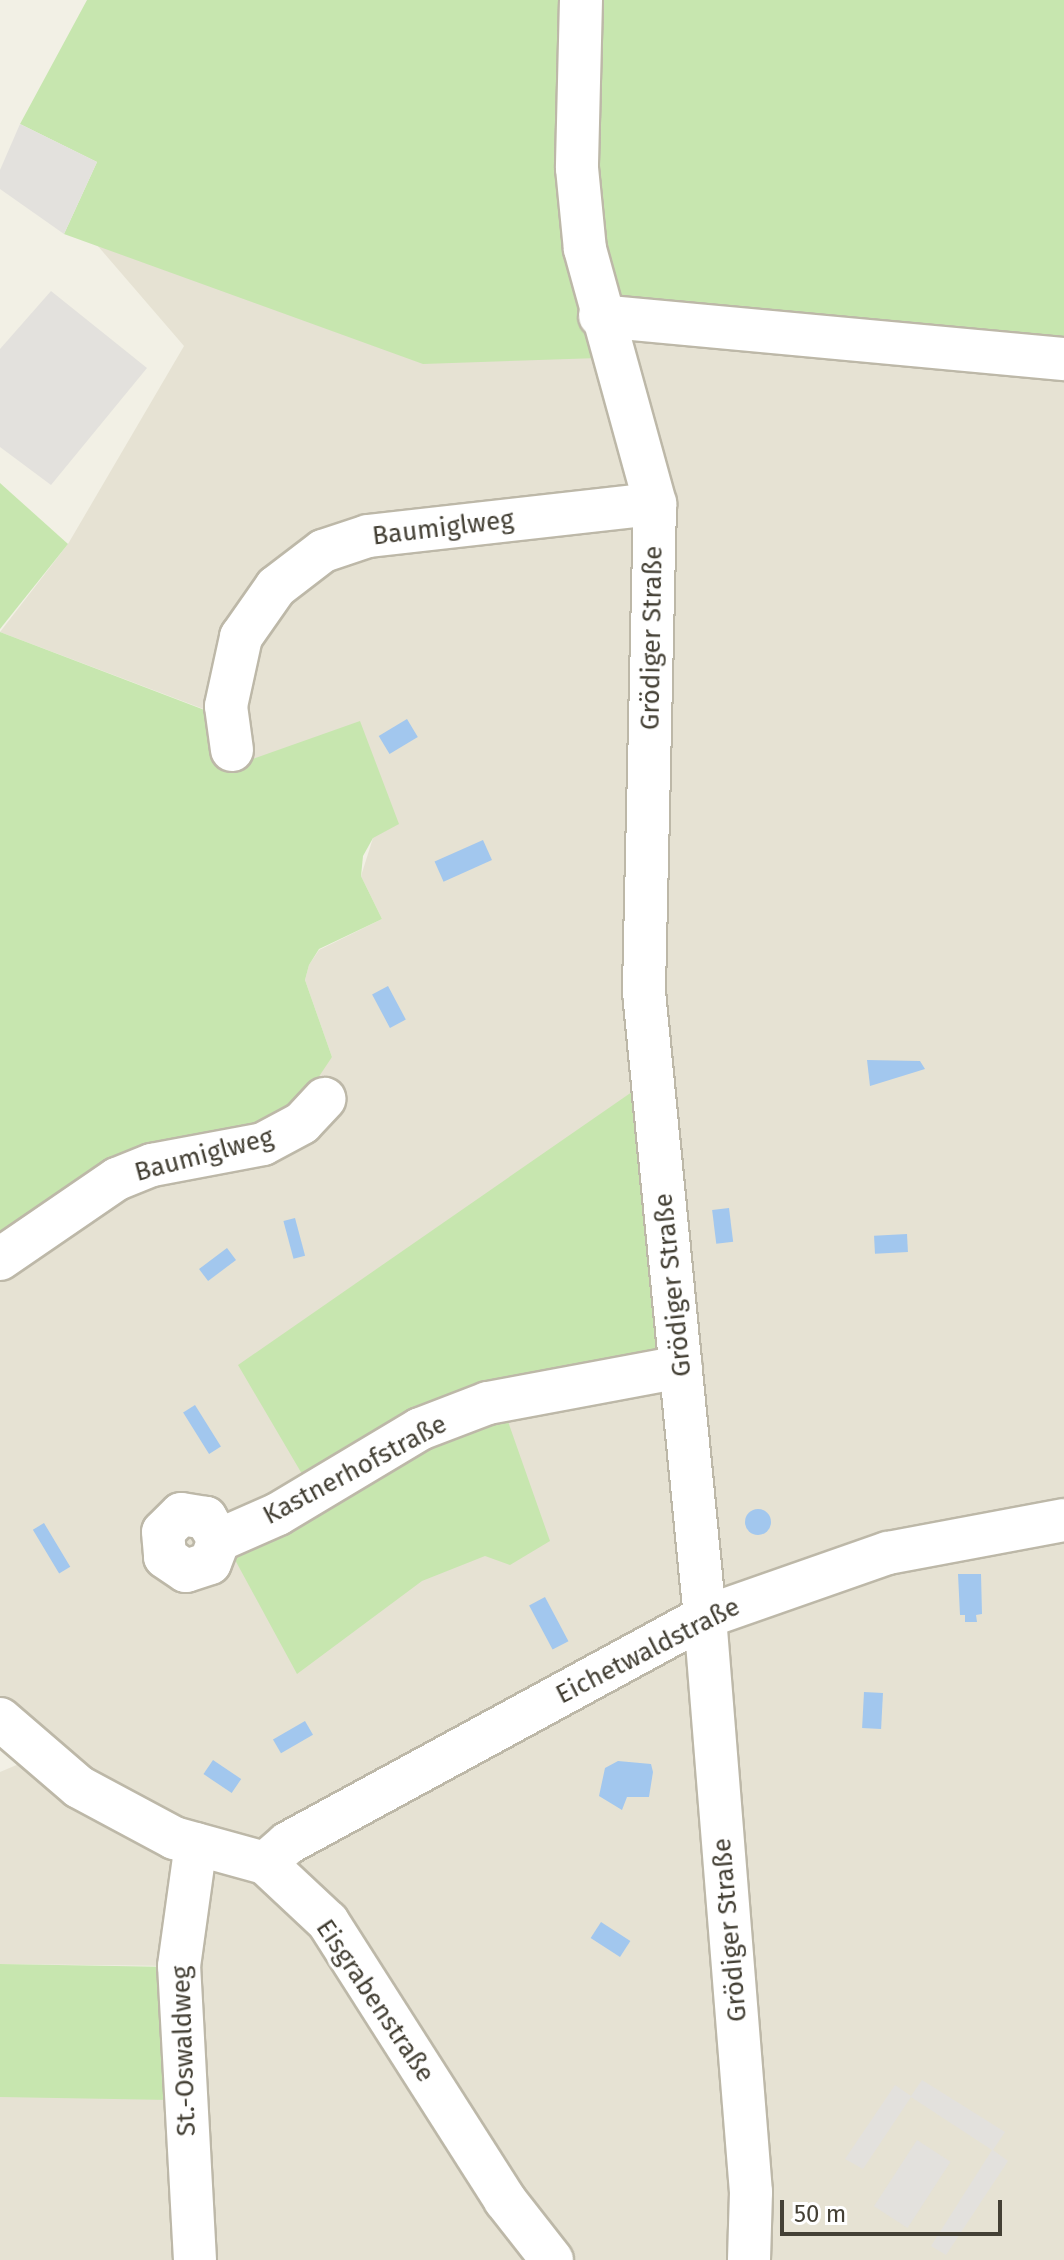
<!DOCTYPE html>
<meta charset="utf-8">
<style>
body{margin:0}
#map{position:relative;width:1064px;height:2260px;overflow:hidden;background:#f2f0e5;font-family:"Fira Sans",sans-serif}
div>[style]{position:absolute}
.residential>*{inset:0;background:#e6e2d3}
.green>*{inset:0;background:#c7e6af;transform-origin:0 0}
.parking>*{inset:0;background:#e3e1dd;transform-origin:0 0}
.water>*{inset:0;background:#a2c7ee;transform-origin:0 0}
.round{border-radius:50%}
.roads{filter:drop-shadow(2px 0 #bdb8a8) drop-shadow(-2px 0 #bdb8a8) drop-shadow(0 2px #bdb8a8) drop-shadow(0 -2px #bdb8a8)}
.minor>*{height:42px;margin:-21px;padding:0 21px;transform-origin:21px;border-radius:21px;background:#fff}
span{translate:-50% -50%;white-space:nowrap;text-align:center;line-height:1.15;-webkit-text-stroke:7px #fff;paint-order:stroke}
.street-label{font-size:26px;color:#444035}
.scale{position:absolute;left:780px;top:2200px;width:222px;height:36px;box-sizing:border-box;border:4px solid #444035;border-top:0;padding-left:10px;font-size:24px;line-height:28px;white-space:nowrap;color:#444035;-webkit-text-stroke:6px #fff;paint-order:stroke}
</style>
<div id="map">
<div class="residential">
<div style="clip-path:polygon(97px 245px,168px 269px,583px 294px,1064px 344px,1064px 2260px,0 2260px,0 2097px,171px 2087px,204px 1877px,0 1697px,0 1250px,332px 1057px,305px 980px,309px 965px,319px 950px,382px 919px,361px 876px,373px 838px,223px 769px,214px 713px,0 632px,68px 544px,184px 346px)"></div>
<div style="clip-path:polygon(26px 1761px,172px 1847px,173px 1966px,0 1964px,0 1772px)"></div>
</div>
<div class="green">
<div style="clip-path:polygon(87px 0,570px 0,599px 358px,423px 364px,64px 234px,97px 162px,20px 124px)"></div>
<div style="clip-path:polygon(595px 0,1064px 0,1064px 344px,612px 298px,592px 165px)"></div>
<div style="clip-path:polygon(0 483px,68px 544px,0 629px)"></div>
<div style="clip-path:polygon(0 632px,215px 714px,224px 769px,360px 721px,399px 824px,373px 838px,363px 856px,361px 876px,382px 919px,319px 949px,309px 965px,305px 980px,332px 1057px,294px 1114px,0 1250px)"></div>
<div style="clip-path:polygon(642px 1085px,670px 1355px,504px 1410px,550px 1541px,510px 1565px,485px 1556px,422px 1581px,297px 1674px,234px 1558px,322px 1508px,238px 1365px)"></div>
<div style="left:0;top:1964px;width:173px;height:133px;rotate:1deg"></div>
</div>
<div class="parking">
<div style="clip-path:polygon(20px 124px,97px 162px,64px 234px,0 189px,0 170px)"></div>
<div style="clip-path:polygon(51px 291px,147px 368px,51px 485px,0 447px,0 349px)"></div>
<div style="clip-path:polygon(922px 2080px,1005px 2132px,993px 2150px,1008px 2161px,946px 2255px,931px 2246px,992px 2150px,911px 2097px,863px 2169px,845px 2159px,895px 2085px,911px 2096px)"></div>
<div style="left:917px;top:2140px;width:40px;height:79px;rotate:33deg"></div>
</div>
<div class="water">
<div style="left:407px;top:719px;width:21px;height:33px;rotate:59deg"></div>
<div style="left:483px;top:840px;width:22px;height:53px;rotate:66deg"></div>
<div style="left:388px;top:986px;width:38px;height:18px;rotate:62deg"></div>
<div style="clip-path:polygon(867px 1060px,920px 1061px,925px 1069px,870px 1086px)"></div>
<div style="left:729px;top:1208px;width:34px;height:17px;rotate:83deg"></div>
<div style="left:295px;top:1218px;width:39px;height:12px;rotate:75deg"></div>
<div style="left:907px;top:1234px;width:18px;height:33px;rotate:87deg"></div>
<div style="left:227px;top:1248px;width:15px;height:35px;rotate:53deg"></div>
<div style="left:195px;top:1405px;width:49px;height:14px;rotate:58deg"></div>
<div class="round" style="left:745px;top:1509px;width:26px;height:26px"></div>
<div style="left:44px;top:1523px;width:51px;height:13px;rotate:59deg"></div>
<div style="clip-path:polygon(958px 1574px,981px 1574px,982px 1614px,976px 1615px,977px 1622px,965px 1622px,965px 1615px,960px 1615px)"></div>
<div style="left:545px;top:1597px;width:50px;height:18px;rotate:62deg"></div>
<div style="left:864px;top:1692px;width:19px;height:36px;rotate:3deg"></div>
<div style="left:305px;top:1721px;width:16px;height:37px;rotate:60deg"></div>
<div style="left:213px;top:1760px;width:34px;height:17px;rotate:34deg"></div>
<div style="clip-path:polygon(618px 1761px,651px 1764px,653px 1772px,649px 1797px,627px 1797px,622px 1810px,599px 1796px,605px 1768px)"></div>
<div style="left:601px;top:1922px;width:35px;height:19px;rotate:33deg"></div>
</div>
<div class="roads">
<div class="minor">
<div style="left:581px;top:0;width:168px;rotate:91.4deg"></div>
<div style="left:577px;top:168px;width:81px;rotate:84.4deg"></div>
<div style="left:585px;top:249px;width:264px;rotate:74.6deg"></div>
<div style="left:655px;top:504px;width:488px;rotate:91.3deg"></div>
<div style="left:644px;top:992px;width:628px;rotate:84.43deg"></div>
<div style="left:705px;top:1617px;width:577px;rotate:85.43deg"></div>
<div style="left:751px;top:2192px;width:68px;rotate:91.7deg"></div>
<div style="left:600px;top:316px;width:466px;rotate:5.3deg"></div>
<div style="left:232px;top:750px;width:44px;rotate:-97.8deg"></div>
<div style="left:226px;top:706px;width:71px;rotate:-77.7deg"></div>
<div style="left:241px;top:637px;width:61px;rotate:-55deg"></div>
<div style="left:276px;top:587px;width:59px;rotate:-37.5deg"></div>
<div style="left:323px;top:551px;width:47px;rotate:-18.4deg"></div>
<div style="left:368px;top:536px;width:289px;rotate:-6.4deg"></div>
<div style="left:0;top:1259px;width:142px;rotate:-34.4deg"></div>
<div style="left:117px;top:1179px;width:38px;rotate:-22deg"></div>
<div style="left:152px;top:1165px;width:113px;rotate:-10.7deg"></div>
<div style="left:263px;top:1144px;width:44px;rotate:-28.3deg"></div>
<div style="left:302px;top:1123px;width:33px;rotate:-47deg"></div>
<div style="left:219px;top:1540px;width:26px;rotate:-121deg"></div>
<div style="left:206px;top:1518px;width:25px;rotate:-171deg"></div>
<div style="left:181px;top:1514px;width:25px;rotate:135deg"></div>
<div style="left:163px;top:1532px;width:25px;rotate:85deg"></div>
<div style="left:165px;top:1557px;width:25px;rotate:34deg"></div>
<div style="left:186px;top:1571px;width:25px;rotate:-18deg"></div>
<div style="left:210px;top:1563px;width:25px;rotate:-69deg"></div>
<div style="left:219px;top:1540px;width:64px;rotate:-23.8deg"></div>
<div style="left:278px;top:1514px;width:165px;rotate:-30.9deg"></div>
<div style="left:420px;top:1429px;width:73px;rotate:-20.9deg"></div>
<div style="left:488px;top:1403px;width:196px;rotate:-10.6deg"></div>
<div style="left:0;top:1719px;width:104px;rotate:40.7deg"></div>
<div style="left:79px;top:1787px;width:108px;rotate:28.2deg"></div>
<div style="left:174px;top:1838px;width:94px;rotate:15.4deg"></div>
<div style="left:265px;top:1863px;width:86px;rotate:43.1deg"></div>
<div style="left:328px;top:1922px;width:330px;rotate:57.5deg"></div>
<div style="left:505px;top:2200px;width:76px;rotate:51.9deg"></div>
<div style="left:265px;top:1863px;width:30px;rotate:-41deg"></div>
<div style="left:288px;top:1843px;width:474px;rotate:-28.5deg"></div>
<div style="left:705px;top:1617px;width:194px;rotate:-19.3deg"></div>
<div style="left:888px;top:1553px;width:179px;rotate:-10.6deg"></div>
<div style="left:195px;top:2260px;width:294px;rotate:-93.1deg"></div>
<div style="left:179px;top:1966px;width:123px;rotate:-82.1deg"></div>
</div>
</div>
<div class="street-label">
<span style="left:443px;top:528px;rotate:-7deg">Baumiglweg</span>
<span style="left:652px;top:638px;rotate:-89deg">Grödiger Straße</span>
<span style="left:204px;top:1155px;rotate:-15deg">Baumiglweg</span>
<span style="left:673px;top:1285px;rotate:-96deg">Grödiger Straße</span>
<span style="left:355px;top:1470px;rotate:-28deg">Kastnerhofstraße</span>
<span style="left:648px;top:1651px;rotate:-27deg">Eichetwaldstraße</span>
<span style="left:730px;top:1930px;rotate:-95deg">Grödiger Straße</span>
<span style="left:375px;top:2001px;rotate:56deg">Eisgrabenstraße</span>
<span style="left:184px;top:2051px;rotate:-92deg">St.-Oswaldweg</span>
</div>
<div class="scale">50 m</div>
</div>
